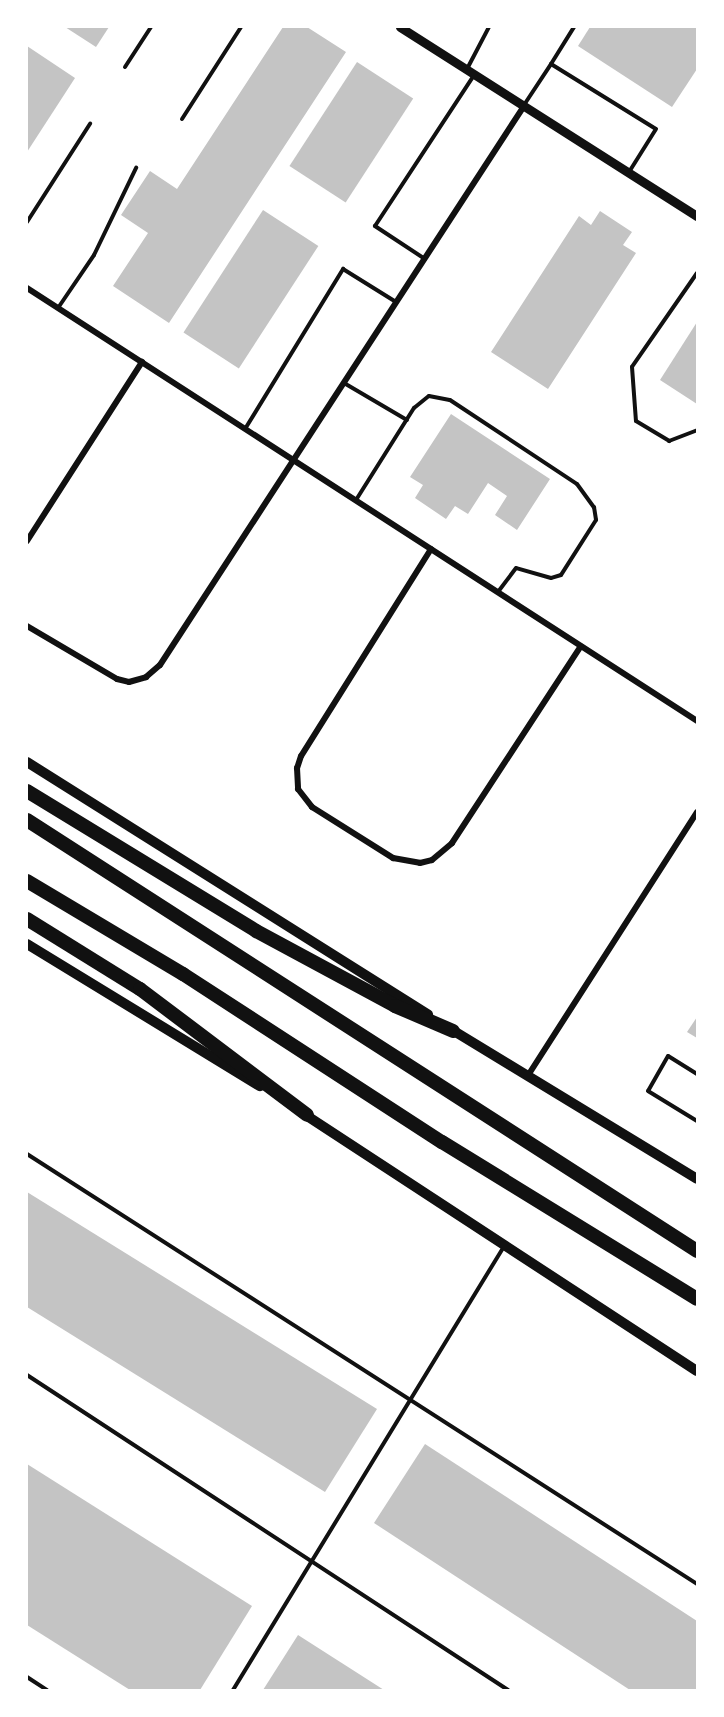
<!DOCTYPE html>
<style>
body{margin:0}
#map{position:relative;width:724px;height:1717px;overflow:hidden;background:#fff;font-family:"DejaVu Sans",sans-serif}
div>[style]{position:absolute}
.building>*{inset:0;background:#c4c4c4;transform-origin:0 0}
.service>*{height:4px;margin:-2px;padding:0 2px;transform-origin:2px;border-radius:2px;background:#111}
.minor>*{height:6px;margin:-3px;padding:0 3px;transform-origin:3px;border-radius:3px;background:#111}
.tertiary>*{height:9px;margin:-4.5px;padding:0 4.5px;transform-origin:4.5px;border-radius:4.5px;background:#111}
.secondary>*{height:10px;margin:-5px;padding:0 5px;transform-origin:5px;border-radius:5px;background:#111}
.motorway>*{height:14px;margin:-7px;padding:0 7px;transform-origin:7px;border-radius:7px;background:#111}
span{translate:-50% -50%;white-space:nowrap;text-align:center;line-height:1.15;-webkit-text-stroke:5px #fff;paint-order:stroke}
.frame{position:absolute;inset:0;border:28px solid #fff;pointer-events:none}
</style>
<div id="map">
<div class="building">
<div style="clip-path:polygon(65px 27px,109px 27px,96px 47px)"></div>
<div style="clip-path:polygon(283px 27px,307px 27px,346px 52px,169px 323px,113px 286px,148px 233px,121px 215px,150px 171px,177px 189px)"></div>
<div style="clip-path:polygon(590px 27px,697px 27px,697px 69px,672px 107px,578px 46px)"></div>
<div style="clip-path:polygon(27px 46px,75px 78px,27px 152px)"></div>
<div style="left:357px;top:62px;width:67px;height:124px;rotate:33deg"></div>
<div style="left:263px;top:210px;width:66px;height:146px;rotate:33deg"></div>
<div style="clip-path:polygon(600px 211px,632px 232px,623px 245px,636px 253px,548px 389px,491px 352px,579px 216px,591px 225px)"></div>
<div style="clip-path:polygon(697px 322px,697px 404px,660px 380px)"></div>
<div style="clip-path:polygon(451px 414px,550px 479px,517px 530px,495px 515px,507px 496px,488px 483px,468px 514px,455px 506px,446px 519px,415px 498px,423px 485px,410px 477px)"></div>
<div style="clip-path:polygon(697px 1017px,697px 1038px,687px 1032px)"></div>
<div style="clip-path:polygon(27px 1192px,377px 1409px,325px 1492px,27px 1307px)"></div>
<div style="clip-path:polygon(425px 1444px,697px 1621px,697px 1690px,630px 1690px,374px 1523px)"></div>
<div style="clip-path:polygon(27px 1464px,252px 1606px,200px 1690px,130px 1690px,27px 1625px)"></div>
<div style="clip-path:polygon(298px 1635px,384px 1690px,263px 1690px)"></div>
</div>
<div class="service">
<div style="left:551px;top:64px;width:44px;rotate:-58.1deg"></div>
<div style="left:125px;top:67px;width:48px;rotate:-57deg"></div>
<div style="left:467px;top:69px;width:47px;rotate:-62.4deg"></div>
<div style="left:524px;top:105px;width:49px;rotate:-56.6deg"></div>
<div style="left:551px;top:64px;width:123px;rotate:31.8deg"></div>
<div style="left:656px;top:129px;width:51px;rotate:122.1deg"></div>
<div style="left:182px;top:119px;width:109px;rotate:-57.3deg"></div>
<div style="left:27px;top:222px;width:117px;rotate:-57.3deg"></div>
<div style="left:425px;top:259px;width:60px;rotate:-146.6deg"></div>
<div style="left:375px;top:226px;width:181px;rotate:-56.7deg"></div>
<div style="left:697px;top:273px;width:114px;rotate:124.7deg"></div>
<div style="left:632px;top:367px;width:54px;rotate:85.8deg"></div>
<div style="left:636px;top:421px;width:39px;rotate:31deg"></div>
<div style="left:669px;top:441px;width:30px;rotate:-21deg"></div>
<div style="left:58px;top:308px;width:64px;rotate:-55.8deg"></div>
<div style="left:94px;top:255px;width:97px;rotate:-64.2deg"></div>
<div style="left:344px;top:383px;width:73px;rotate:30.4deg"></div>
<div style="left:245px;top:429px;width:188px;rotate:-58.5deg"></div>
<div style="left:343px;top:269px;width:62px;rotate:31.9deg"></div>
<div style="left:356px;top:500px;width:109px;rotate:-57.8deg"></div>
<div style="left:414px;top:408px;width:19px;rotate:-39deg"></div>
<div style="left:429px;top:396px;width:21px;rotate:11deg"></div>
<div style="left:450px;top:400px;width:152px;rotate:33.5deg"></div>
<div style="left:577px;top:484px;width:29px;rotate:54deg"></div>
<div style="left:594px;top:507px;width:13px;rotate:81deg"></div>
<div style="left:596px;top:520px;width:65px;rotate:122.5deg"></div>
<div style="left:561px;top:575px;width:10px;rotate:163deg"></div>
<div style="left:551px;top:578px;width:36px;rotate:-164deg"></div>
<div style="left:516px;top:568px;width:30px;rotate:127deg"></div>
<div style="left:697px;top:1074px;width:34px;rotate:-148deg"></div>
<div style="left:668px;top:1056px;width:40px;rotate:119.7deg"></div>
<div style="left:648px;top:1091px;width:57px;rotate:31.5deg"></div>
<div style="left:27px;top:1154px;width:796px;rotate:32.69deg"></div>
<div style="left:27px;top:1375px;width:575px;rotate:33.22deg"></div>
<div style="left:27px;top:1677px;width:24px;rotate:33deg"></div>
<div style="left:233px;top:1690px;width:518px;rotate:-58.58deg"></div>
</div>
<div class="minor">
<div style="left:27px;top:288px;width:798px;rotate:32.87deg"></div>
<div style="left:27px;top:541px;width:213px;rotate:-57.3deg"></div>
<div style="left:431px;top:549px;width:244px;rotate:122.1deg"></div>
<div style="left:301px;top:756px;width:13px;rotate:108deg"></div>
<div style="left:297px;top:768px;width:21px;rotate:87deg"></div>
<div style="left:298px;top:789px;width:23px;rotate:52deg"></div>
<div style="left:312px;top:807px;width:96px;rotate:32.2deg"></div>
<div style="left:393px;top:858px;width:27px;rotate:10deg"></div>
<div style="left:420px;top:863px;width:12px;rotate:-14deg"></div>
<div style="left:432px;top:860px;width:26px;rotate:-40deg"></div>
<div style="left:452px;top:843px;width:235px;rotate:-56.8deg"></div>
<div style="left:27px;top:626px;width:104px;rotate:30.5deg"></div>
<div style="left:117px;top:679px;width:12px;rotate:14deg"></div>
<div style="left:129px;top:682px;width:18px;rotate:-16deg"></div>
<div style="left:146px;top:677px;width:18px;rotate:-41deg"></div>
<div style="left:160px;top:665px;width:667px;rotate:-56.93deg"></div>
<div style="left:527px;top:1077px;width:315px;rotate:-57.3deg"></div>
</div>
<div class="tertiary">
<div style="left:400px;top:27px;width:352px;rotate:32.5deg"></div>
</div>
<div class="secondary">
<div style="left:27px;top:762px;width:474px;rotate:32.2deg"></div>
<div style="left:27px;top:944px;width:273px;rotate:31.4deg"></div>
<div style="left:449px;top:1028px;width:290px;rotate:31.3deg"></div>
<div style="left:301px;top:1112px;width:473px;rotate:33.2deg"></div>
</div>
<div class="motorway">
<div style="left:27px;top:791px;width:268px;rotate:31.4deg"></div>
<div style="left:256px;top:931px;width:158px;rotate:28.3deg"></div>
<div style="left:395px;top:1006px;width:63px;rotate:23.3deg"></div>
<div style="left:27px;top:820px;width:797px;rotate:32.75deg"></div>
<div style="left:27px;top:881px;width:182px;rotate:30.8deg"></div>
<div style="left:183px;top:974px;width:309px;rotate:33deg"></div>
<div style="left:442px;top:1142px;width:299px;rotate:31.6deg"></div>
<div style="left:27px;top:919px;width:133px;rotate:31.8deg"></div>
<div style="left:140px;top:989px;width:209px;rotate:37deg"></div>
</div>
<div class="frame"></div>
</div>
